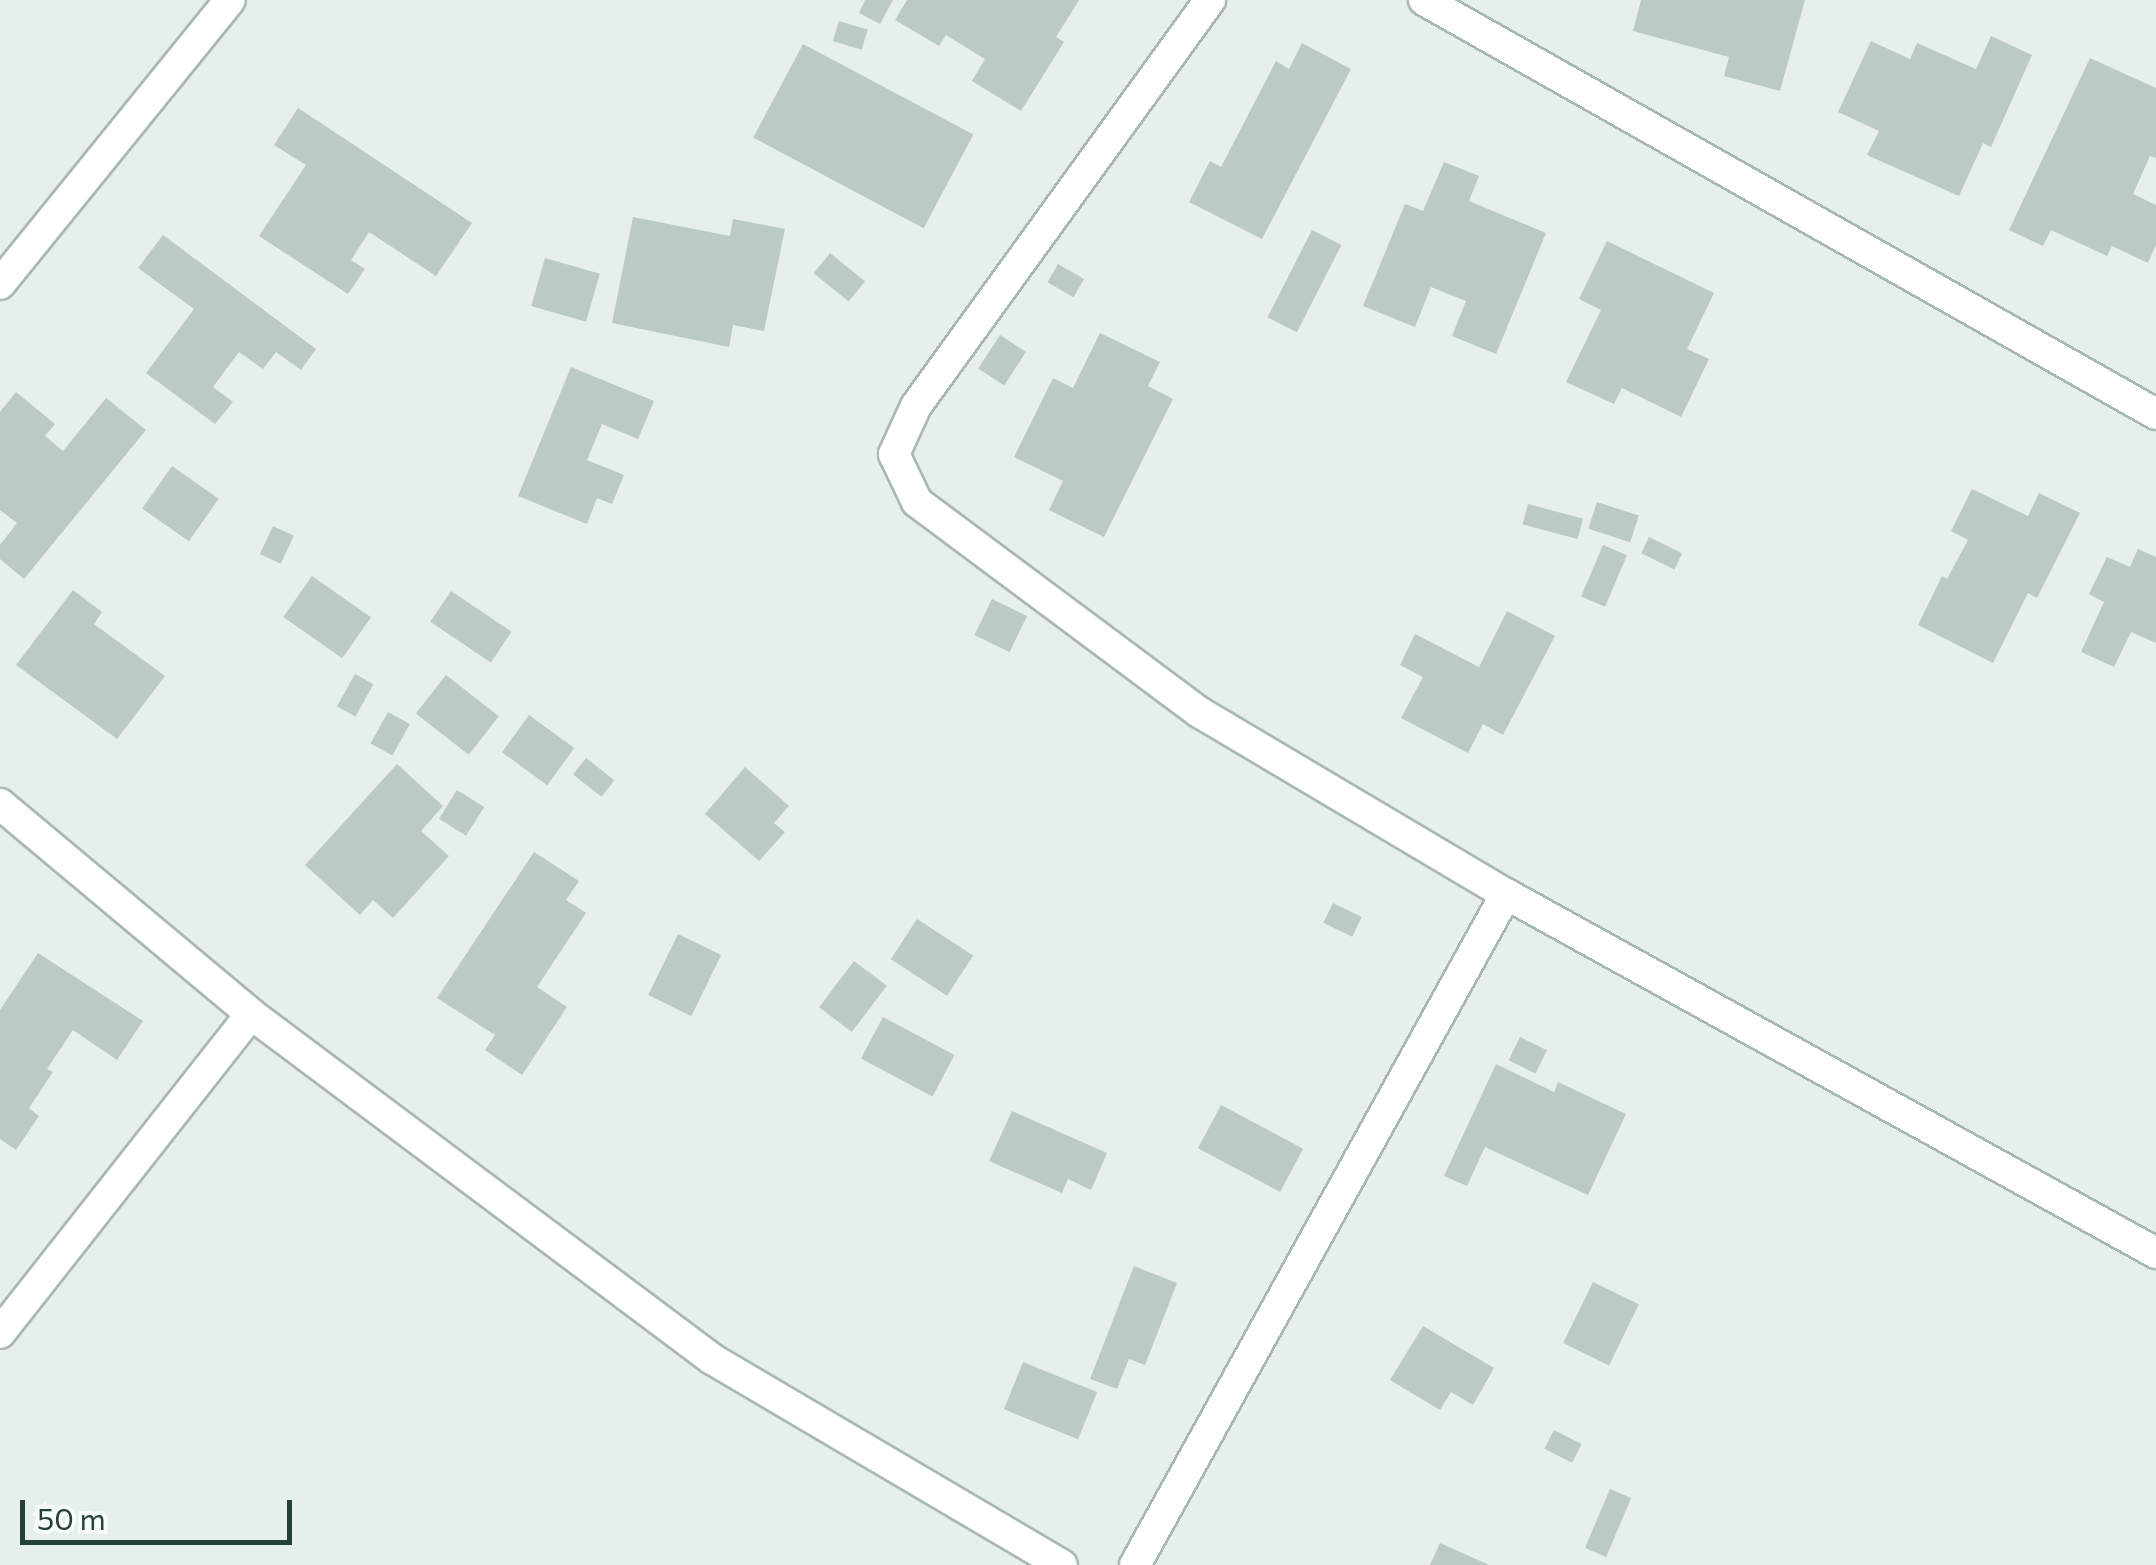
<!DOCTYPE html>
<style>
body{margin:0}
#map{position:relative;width:2156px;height:1565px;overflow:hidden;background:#e6efeb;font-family:Commissioner,sans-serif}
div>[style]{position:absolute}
.building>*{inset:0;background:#bbcac4;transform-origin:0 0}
.roads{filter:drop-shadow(2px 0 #a8b8b2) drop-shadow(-2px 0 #a8b8b2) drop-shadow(0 2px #a8b8b2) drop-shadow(0 -2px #a8b8b2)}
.minor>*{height:30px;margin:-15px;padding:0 15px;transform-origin:15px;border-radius:15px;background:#fff}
span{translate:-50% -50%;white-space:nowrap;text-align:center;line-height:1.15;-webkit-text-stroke:8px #f7fbf9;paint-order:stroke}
.scale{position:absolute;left:20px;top:1500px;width:272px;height:45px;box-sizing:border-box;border:5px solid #24423a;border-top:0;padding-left:12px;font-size:30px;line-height:35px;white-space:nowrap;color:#24423a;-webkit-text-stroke:8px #f7fbf9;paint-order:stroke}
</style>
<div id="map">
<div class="building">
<div style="clip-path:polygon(865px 0,893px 0,880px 24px,859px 13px)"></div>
<div style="clip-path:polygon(907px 0,1079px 0,1056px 37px,1064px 42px,1021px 111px,972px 81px,985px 59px,946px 35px,939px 46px,895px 20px)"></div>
<div style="clip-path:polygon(1641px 0,1805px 0,1780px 91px,1724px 76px,1729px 57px,1633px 31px)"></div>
<div style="left:839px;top:21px;width:30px;height:21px;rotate:17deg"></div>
<div style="clip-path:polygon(1991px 36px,2032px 55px,1991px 147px,1983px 143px,1959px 196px,1867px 155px,1879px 131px,1838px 112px,1871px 41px,1910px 59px,1917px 43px,1976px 69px)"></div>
<div style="clip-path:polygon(1302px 43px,1351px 69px,1262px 239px,1189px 202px,1210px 161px,1221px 167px,1276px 61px,1289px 69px)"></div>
<div style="left:803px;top:44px;width:193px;height:106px;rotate:28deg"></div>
<div style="clip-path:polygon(2090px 58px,2156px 88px,2156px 158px,2150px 156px,2133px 194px,2156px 205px,2156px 245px,2148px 263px,2112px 246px,2107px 256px,2051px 230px,2043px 246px,2009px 230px)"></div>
<div style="clip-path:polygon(298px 108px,472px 223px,436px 276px,369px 232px,351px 260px,365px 269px,348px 294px,259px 236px,306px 165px,274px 145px)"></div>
<div style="clip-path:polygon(1444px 162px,1479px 176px,1469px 201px,1546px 233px,1496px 354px,1452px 336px,1466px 301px,1431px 287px,1415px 327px,1363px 306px,1405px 204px,1423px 211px)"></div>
<div style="clip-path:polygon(633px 217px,730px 236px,733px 219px,785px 229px,764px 331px,733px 325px,729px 347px,612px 323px)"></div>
<div style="left:1312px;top:230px;width:33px;height:98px;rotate:27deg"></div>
<div style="clip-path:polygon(163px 235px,316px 349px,301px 370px,276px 352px,263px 369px,239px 352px,213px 387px,233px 402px,215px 424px,146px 373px,194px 309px,138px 268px)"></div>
<div style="clip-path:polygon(1607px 241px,1714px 293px,1687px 349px,1709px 359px,1681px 417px,1622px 388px,1614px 404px,1566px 382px,1601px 310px,1579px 299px)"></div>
<div style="left:830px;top:253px;width:45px;height:26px;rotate:39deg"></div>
<div style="left:545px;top:258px;width:57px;height:50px;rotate:16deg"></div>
<div style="left:1058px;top:264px;width:30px;height:21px;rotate:30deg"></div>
<div style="clip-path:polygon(1100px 333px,1160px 362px,1148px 386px,1173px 399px,1104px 537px,1049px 510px,1063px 481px,1014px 457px,1053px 378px,1073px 388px)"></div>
<div style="left:1000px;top:335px;width:31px;height:40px;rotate:33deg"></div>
<div style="clip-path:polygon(571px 367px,654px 401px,638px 439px,602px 424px,587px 460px,624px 475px,612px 504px,597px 498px,587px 524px,518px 496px)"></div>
<div style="clip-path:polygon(16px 392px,55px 424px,45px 436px,63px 451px,106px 398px,146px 430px,24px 579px,0 559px,0 545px,17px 523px,0 510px,0 412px)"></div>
<div style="left:172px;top:466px;width:57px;height:52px;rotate:35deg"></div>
<div style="clip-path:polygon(1972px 489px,2028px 516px,2039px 493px,2080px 513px,2037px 598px,2028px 593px,1993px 663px,1918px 625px,1942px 576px,1947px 579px,1968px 540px,1951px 531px)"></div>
<div style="left:1597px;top:502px;width:44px;height:28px;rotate:18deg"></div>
<div style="left:1528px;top:504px;width:57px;height:21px;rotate:15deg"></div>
<div style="left:273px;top:526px;width:23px;height:31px;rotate:25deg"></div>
<div style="left:1649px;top:537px;width:37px;height:18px;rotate:26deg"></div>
<div style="left:1603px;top:545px;width:26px;height:56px;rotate:23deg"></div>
<div style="clip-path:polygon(2138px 549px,2156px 557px,2156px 643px,2131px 632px,2114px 667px,2081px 652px,2104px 602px,2089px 594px,2107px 557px,2130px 567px)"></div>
<div style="left:312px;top:576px;width:72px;height:50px;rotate:35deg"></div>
<div style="clip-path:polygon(73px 590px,102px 612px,94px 624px,165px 676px,117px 739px,16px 665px)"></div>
<div style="left:451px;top:591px;width:73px;height:37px;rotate:34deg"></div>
<div style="left:992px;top:599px;width:39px;height:40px;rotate:26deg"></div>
<div style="clip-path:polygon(1507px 611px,1555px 636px,1503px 735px,1483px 724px,1468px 753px,1401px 718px,1423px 677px,1400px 665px,1415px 634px,1479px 667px)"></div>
<div style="left:355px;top:674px;width:21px;height:37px;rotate:29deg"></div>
<div style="left:446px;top:675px;width:67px;height:49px;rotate:38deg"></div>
<div style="left:388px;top:712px;width:25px;height:36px;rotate:29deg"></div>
<div style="left:529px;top:715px;width:56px;height:46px;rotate:36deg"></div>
<div style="left:586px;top:758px;width:36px;height:21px;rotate:38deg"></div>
<div style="clip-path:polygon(397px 764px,443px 806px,421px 831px,449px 856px,393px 918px,373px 900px,360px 915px,305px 865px)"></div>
<div style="clip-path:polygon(745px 767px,789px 806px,774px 823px,785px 832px,759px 861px,705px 814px)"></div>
<div style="left:457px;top:790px;width:32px;height:34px;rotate:32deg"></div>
<div style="clip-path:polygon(534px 852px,579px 881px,566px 900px,586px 913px,537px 987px,567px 1007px,522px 1075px,485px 1050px,495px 1035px,437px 998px)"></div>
<div style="left:1333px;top:903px;width:32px;height:22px;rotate:26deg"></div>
<div style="left:917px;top:919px;width:67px;height:48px;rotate:33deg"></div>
<div style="left:678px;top:934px;width:48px;height:68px;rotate:26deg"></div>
<div style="clip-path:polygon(38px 953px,143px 1021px,117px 1060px,73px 1030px,47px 1069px,53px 1072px,29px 1108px,39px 1116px,16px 1150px,0 1139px,0 1010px)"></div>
<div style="left:854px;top:961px;width:41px;height:58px;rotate:37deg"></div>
<div style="left:883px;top:1017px;width:81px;height:47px;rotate:28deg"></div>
<div style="left:1520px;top:1037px;width:30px;height:26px;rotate:26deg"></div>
<div style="clip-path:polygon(1496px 1064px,1554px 1092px,1558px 1082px,1626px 1114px,1588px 1195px,1485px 1147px,1467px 1186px,1444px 1176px)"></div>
<div style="left:1221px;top:1105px;width:93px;height:49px;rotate:28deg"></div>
<div style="clip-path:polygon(1012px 1111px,1107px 1153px,1091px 1190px,1068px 1179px,1062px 1193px,989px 1161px)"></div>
<div style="clip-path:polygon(1134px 1266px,1177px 1283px,1145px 1365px,1129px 1359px,1117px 1389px,1090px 1379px)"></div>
<div style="left:1593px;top:1282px;width:51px;height:68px;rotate:26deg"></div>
<div style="clip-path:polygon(1423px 1326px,1494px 1368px,1473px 1405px,1451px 1392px,1440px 1410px,1390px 1380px)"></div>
<div style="left:1023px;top:1362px;width:80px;height:51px;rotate:22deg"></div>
<div style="left:1554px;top:1430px;width:31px;height:21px;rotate:27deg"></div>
<div style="left:1610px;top:1489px;width:23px;height:64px;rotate:23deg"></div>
<div style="clip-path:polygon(1440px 1543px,1489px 1565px,1430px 1565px)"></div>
</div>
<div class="roads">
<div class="minor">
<div style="left:1210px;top:0;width:501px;rotate:125.91deg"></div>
<div style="left:916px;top:406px;width:53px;rotate:114.6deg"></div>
<div style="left:894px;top:454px;width:53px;rotate:64.4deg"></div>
<div style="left:917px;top:502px;width:352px;rotate:36.7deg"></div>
<div style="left:1199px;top:712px;width:357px;rotate:30.7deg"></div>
<div style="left:1506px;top:894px;width:743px;rotate:28.91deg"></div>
<div style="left:1424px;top:0;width:841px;rotate:29.49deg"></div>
<div style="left:0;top:284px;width:365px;rotate:-51deg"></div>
<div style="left:0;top:804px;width:327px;rotate:39.9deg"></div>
<div style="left:251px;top:1014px;width:576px;rotate:36.81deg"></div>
<div style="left:712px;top:1359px;width:406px;rotate:30.5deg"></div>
<div style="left:0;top:1333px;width:406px;rotate:-51.8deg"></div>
<div style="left:1135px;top:1565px;width:767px;rotate:-61.06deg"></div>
</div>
</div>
<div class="scale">50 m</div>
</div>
